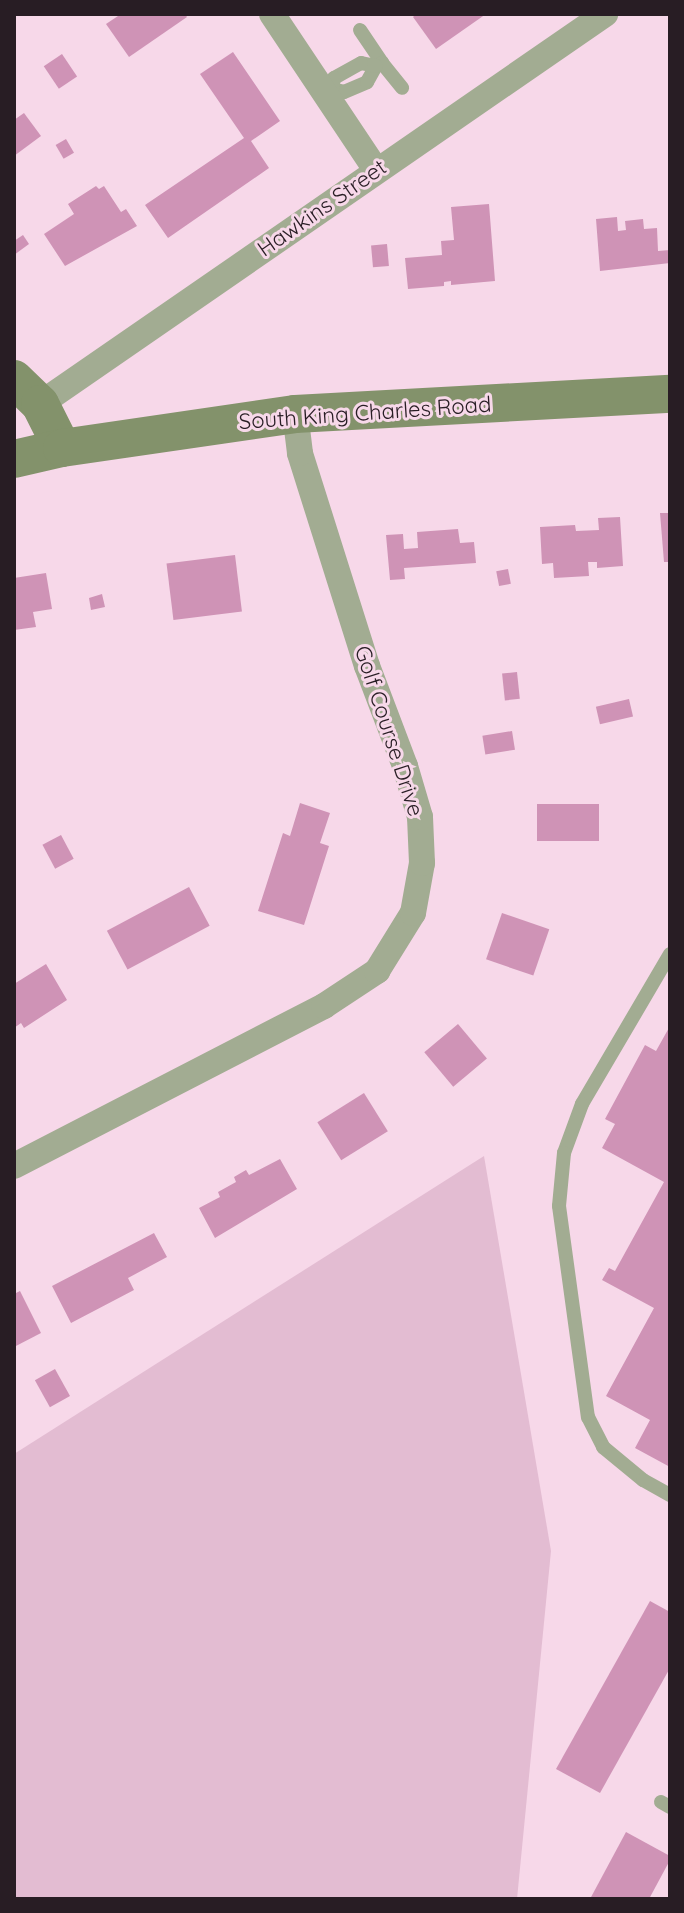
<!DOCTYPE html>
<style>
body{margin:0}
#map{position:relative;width:684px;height:1913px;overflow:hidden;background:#f7d8e9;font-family:Quicksand,sans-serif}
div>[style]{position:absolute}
.green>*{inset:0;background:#e3bcd2}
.building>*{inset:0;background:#cf93b6;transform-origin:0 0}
.lane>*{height:14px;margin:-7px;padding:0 7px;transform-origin:7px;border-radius:7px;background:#a2ac92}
.street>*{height:26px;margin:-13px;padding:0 13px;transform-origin:13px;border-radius:13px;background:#a2ac92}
.secondary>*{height:38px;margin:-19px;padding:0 19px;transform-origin:19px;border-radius:19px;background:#83926b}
span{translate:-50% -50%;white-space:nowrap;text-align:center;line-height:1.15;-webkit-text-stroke:6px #f7d8e9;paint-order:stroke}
.street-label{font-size:22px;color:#281d24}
.frame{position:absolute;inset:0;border:16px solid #281d24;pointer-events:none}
</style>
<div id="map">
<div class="green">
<div style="clip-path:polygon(484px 1156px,551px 1551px,517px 1899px,14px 1899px,14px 1454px)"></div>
</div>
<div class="building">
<div style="clip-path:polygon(121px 14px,185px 14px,187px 17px,129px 57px,106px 24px)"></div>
<div style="clip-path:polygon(416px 14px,486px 14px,436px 49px,413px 17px)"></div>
<div style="clip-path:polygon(233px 52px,280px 121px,251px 141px,269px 168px,168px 238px,145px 205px,244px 138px,200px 74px)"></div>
<div style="left:62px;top:54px;width:27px;height:22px;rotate:56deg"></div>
<div style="clip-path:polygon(24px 113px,41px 136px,14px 156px,14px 120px)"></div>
<div style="left:66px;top:139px;width:16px;height:12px;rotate:60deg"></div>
<div style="clip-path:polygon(96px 186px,99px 189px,104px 186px,121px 212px,126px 209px,137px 226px,65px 266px,44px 234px,74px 214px,68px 204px)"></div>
<div style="clip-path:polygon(489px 204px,495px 281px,451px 285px,451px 281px,444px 282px,444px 286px,408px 289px,405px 258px,442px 255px,441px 241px,454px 240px,451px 207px)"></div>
<div style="clip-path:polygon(617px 217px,618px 231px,626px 230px,625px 221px,643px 219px,644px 229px,657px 228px,658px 251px,670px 250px,670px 263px,600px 271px,596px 219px)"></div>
<div style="clip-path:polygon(23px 235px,29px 244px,14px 255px,14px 241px)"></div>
<div style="left:387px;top:244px;width:22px;height:16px;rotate:85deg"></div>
<div style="clip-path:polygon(660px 513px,670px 513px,670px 562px,664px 562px)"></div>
<div style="clip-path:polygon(620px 517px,623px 566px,597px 568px,597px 562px,588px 562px,589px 576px,554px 578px,553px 563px,542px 564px,540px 527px,575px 525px,576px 531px,599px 530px,598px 518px)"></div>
<div style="clip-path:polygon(458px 529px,460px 543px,474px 542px,476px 563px,404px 568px,405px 579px,390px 580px,386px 535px,403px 534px,404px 549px,418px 548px,417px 532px)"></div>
<div style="left:235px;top:555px;width:57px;height:69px;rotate:83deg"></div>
<div style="left:508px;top:569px;width:15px;height:12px;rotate:79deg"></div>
<div style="clip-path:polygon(46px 573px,52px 609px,33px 612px,36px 627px,14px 630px,14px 578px)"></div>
<div style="clip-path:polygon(102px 594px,105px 607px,91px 610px,89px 598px)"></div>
<div style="left:517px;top:672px;width:27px;height:15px;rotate:84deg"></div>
<div style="left:629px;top:699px;width:18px;height:34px;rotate:77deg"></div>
<div style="left:512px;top:731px;width:19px;height:30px;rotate:81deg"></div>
<div style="clip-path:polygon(300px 803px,330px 813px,320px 843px,329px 846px,304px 925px,258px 911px,283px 833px,290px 836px)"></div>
<div style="left:537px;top:804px;width:62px;height:37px"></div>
<div style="left:61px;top:835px;width:27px;height:21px;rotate:62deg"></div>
<div style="left:189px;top:887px;width:44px;height:93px;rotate:62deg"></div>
<div style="left:502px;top:913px;width:50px;height:49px;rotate:19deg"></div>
<div style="clip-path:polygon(46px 964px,67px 1000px,24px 1028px,21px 1023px,14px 1028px,14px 984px)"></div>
<div style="left:458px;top:1024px;width:45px;height:44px;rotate:50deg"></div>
<div style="clip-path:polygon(670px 1026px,670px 1467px,635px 1448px,650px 1420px,606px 1396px,654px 1308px,602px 1280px,609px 1268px,615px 1271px,664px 1182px,602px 1148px,615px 1124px,605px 1119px,645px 1045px,656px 1051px)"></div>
<div style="left:364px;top:1093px;width:45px;height:55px;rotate:58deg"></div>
<div style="clip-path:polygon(280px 1159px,297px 1189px,215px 1238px,199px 1208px,220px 1197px,218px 1192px,236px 1182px,234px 1177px,246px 1170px,249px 1175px)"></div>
<div style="clip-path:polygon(154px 1233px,167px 1257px,128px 1278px,134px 1290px,71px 1323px,52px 1286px)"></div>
<div style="clip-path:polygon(20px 1291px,41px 1333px,14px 1347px,14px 1294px)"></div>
<div style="left:55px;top:1369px;width:31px;height:23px;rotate:61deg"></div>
<div style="clip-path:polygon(650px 1601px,670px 1612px,670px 1668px,600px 1793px,556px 1769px)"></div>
<div style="clip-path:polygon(626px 1832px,670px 1856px,670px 1860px,649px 1899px,590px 1899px)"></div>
</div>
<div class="lane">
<div style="left:360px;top:30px;width:40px;rotate:56deg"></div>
<div style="left:376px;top:66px;width:7px;rotate:-27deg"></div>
<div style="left:382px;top:63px;width:32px;rotate:51deg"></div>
<div style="left:325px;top:93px;width:8px;rotate:-30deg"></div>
<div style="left:332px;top:89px;width:12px;rotate:14deg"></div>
<div style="left:344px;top:92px;width:25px;rotate:-23deg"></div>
<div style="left:367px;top:82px;width:18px;rotate:-61deg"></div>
<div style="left:376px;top:66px;width:15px;rotate:-169deg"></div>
<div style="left:361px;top:63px;width:31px;rotate:151deg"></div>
<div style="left:334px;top:78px;width:11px;rotate:100deg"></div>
<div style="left:670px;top:954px;width:174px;rotate:120.4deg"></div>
<div style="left:582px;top:1104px;width:52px;rotate:110.2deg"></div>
<div style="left:564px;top:1153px;width:53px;rotate:95.4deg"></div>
<div style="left:559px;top:1206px;width:213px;rotate:82.2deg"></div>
<div style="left:588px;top:1417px;width:34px;rotate:63deg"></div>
<div style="left:603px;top:1447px;width:52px;rotate:39.5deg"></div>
<div style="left:643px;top:1480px;width:31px;rotate:29deg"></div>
<div style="left:661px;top:1802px;width:10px;rotate:29deg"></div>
</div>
<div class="street">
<div style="left:272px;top:14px;width:187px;rotate:56.3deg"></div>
<div style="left:40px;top:404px;width:687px;rotate:-34.62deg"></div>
<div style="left:14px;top:1166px;width:349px;rotate:-27.3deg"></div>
<div style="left:324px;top:1006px;width:64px;rotate:-33.4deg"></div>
<div style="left:377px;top:971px;width:68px;rotate:-58.2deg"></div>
<div style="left:413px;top:913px;width:51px;rotate:-79.8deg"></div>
<div style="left:422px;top:863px;width:46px;rotate:-92.5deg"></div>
<div style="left:420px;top:817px;width:53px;rotate:-106.4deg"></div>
<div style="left:405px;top:766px;width:107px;rotate:-110.8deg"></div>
<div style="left:367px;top:666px;width:223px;rotate:-107.5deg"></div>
<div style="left:300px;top:453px;width:39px;rotate:-97deg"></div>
</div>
<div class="secondary">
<div style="left:14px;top:379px;width:36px;rotate:44deg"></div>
<div style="left:40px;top:404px;width:49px;rotate:63.4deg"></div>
<div style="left:14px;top:459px;width:49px;rotate:-12.9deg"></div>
<div style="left:62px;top:448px;width:235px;rotate:-8.3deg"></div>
<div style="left:295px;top:414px;width:376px;rotate:-3.1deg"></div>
</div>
<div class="street-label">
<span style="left:322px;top:208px;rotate:-35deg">Hawkins Street</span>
<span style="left:365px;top:413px;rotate:-4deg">South King Charles Road</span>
<span style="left:389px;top:731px;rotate:72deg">Golf Course Drive</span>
</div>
<div class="frame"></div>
</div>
